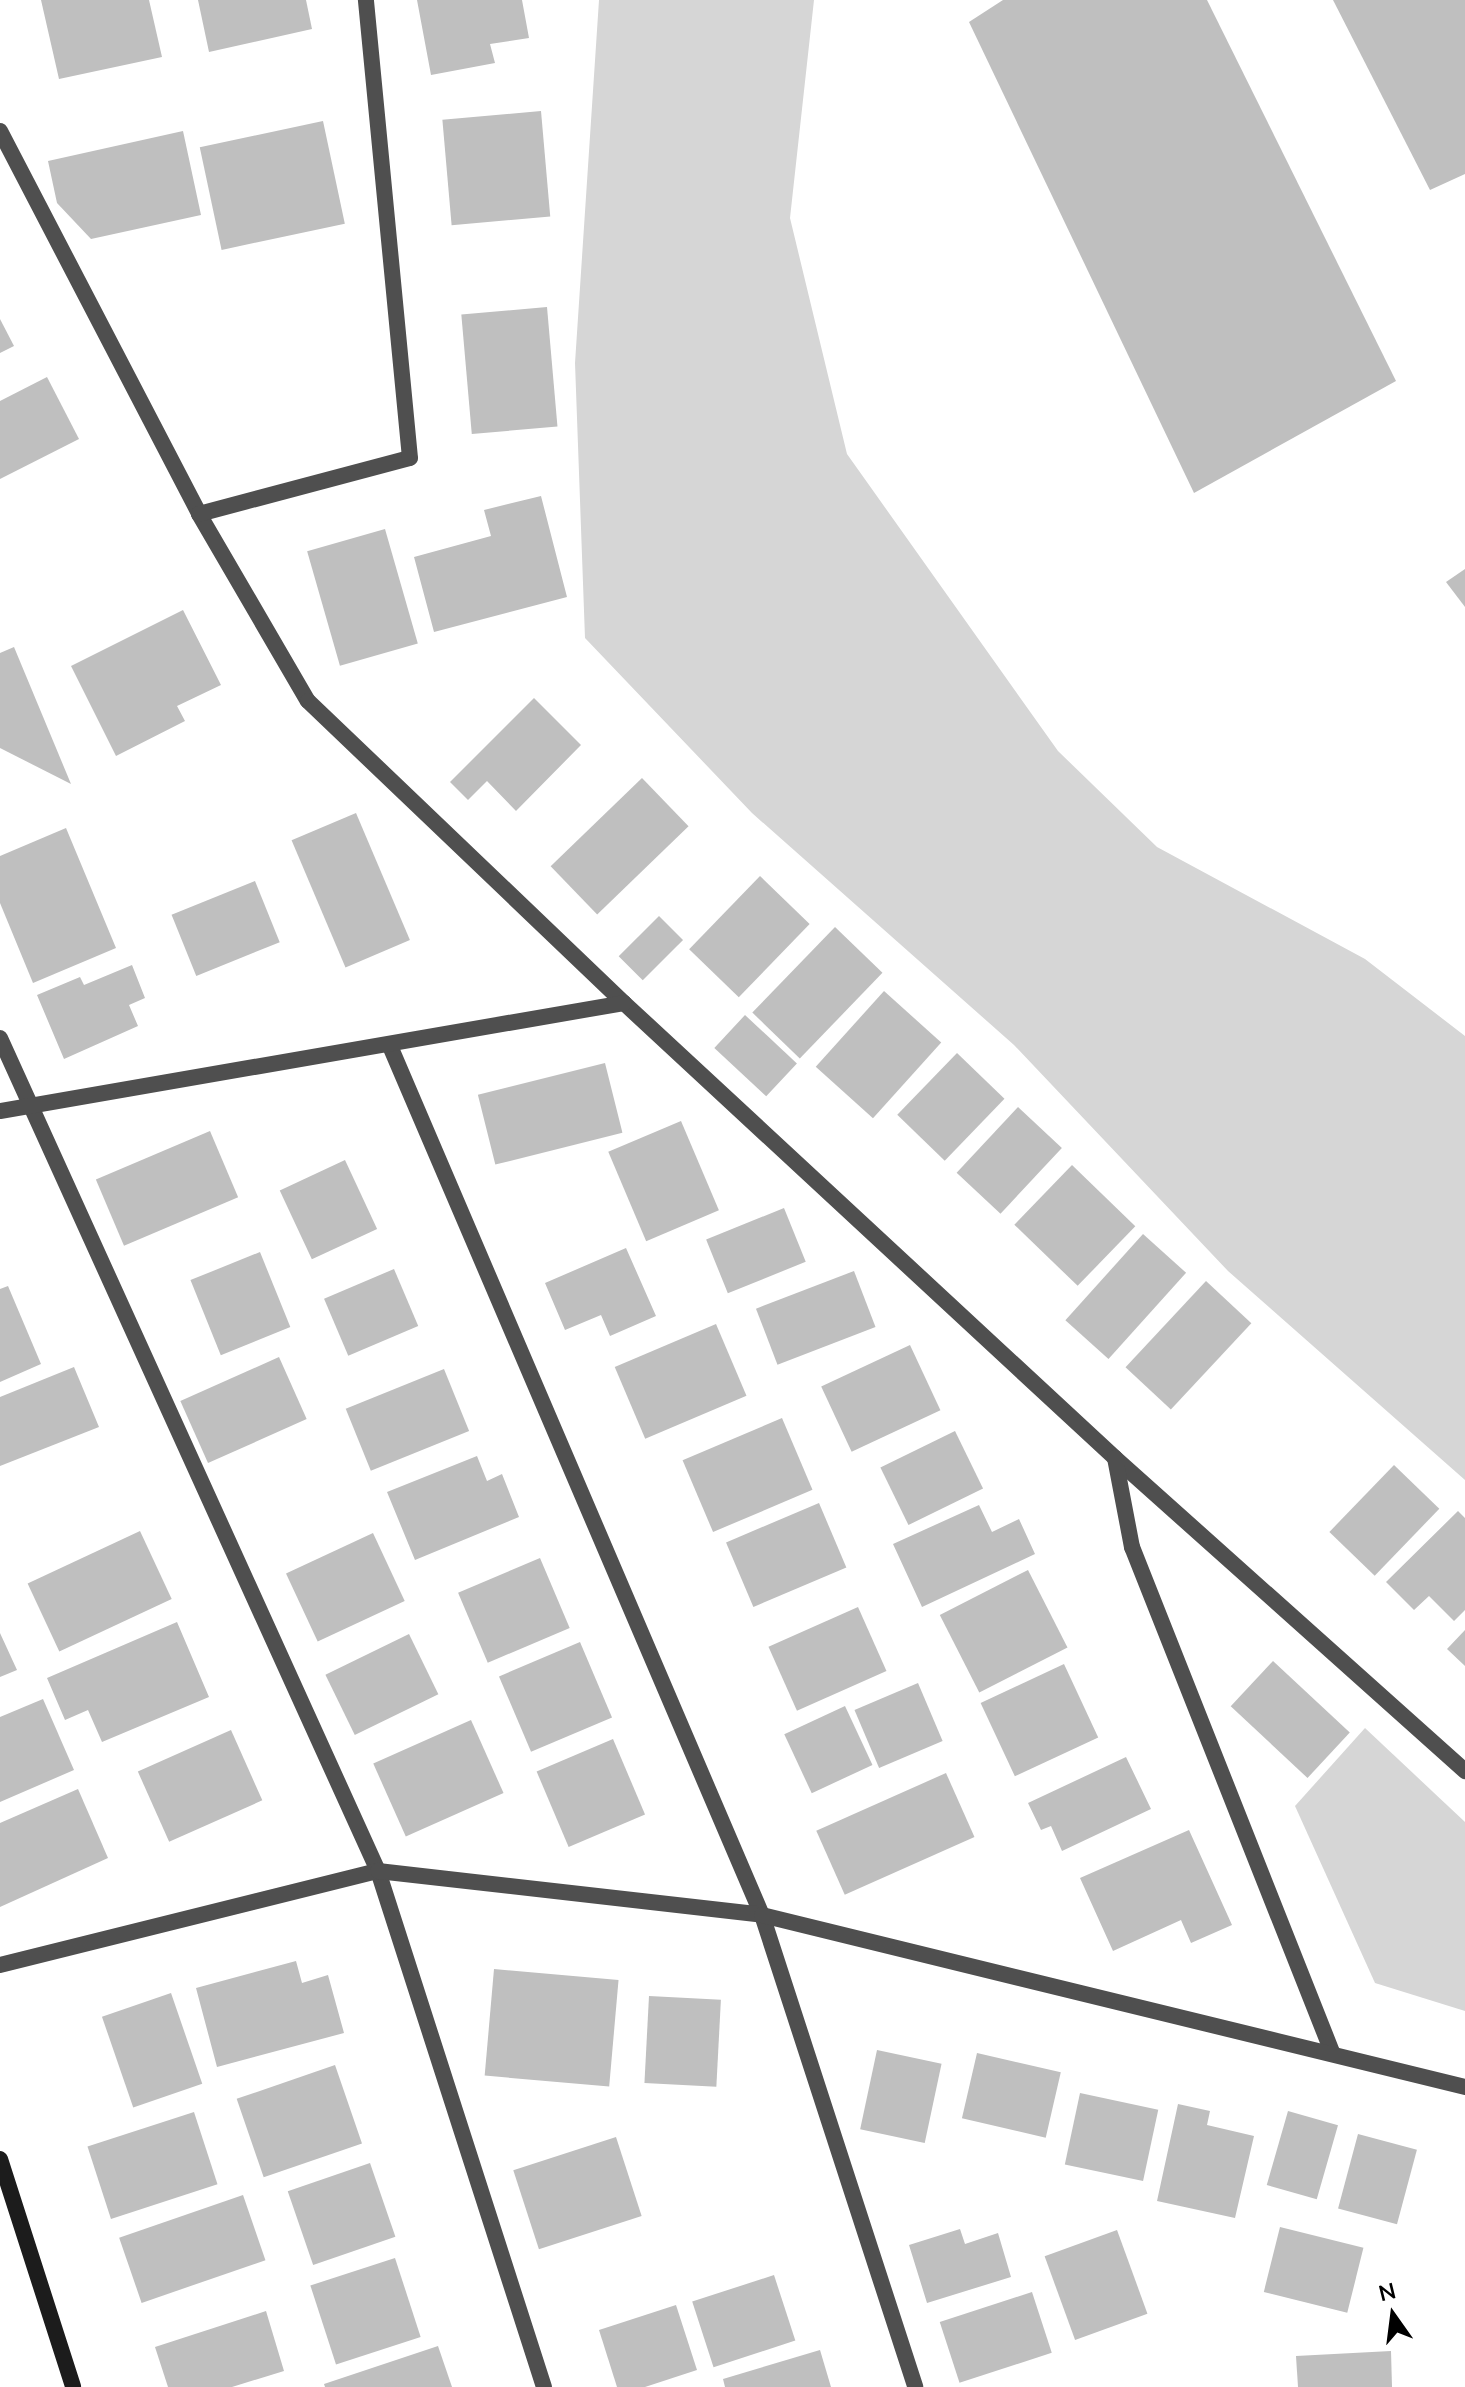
<!DOCTYPE html>
<style>
body{margin:0}
#map{position:relative;width:1465px;height:2387px;overflow:hidden;background:#fff;font-family:Mulish,sans-serif}
div>[style]{position:absolute}
.green>*{inset:0;background:#d6d6d6}
.building>*{inset:0;background:#bfbfbf;transform-origin:0 0}
.street>*{height:16px;margin:-8px;padding:0 8px;transform-origin:8px;border-radius:8px;background:#4f4f4f}
.secondary>*{height:16px;margin:-8px;padding:0 8px;transform-origin:8px;border-radius:8px;background:#1c1c1c}
span{translate:-50% -50%;white-space:nowrap;text-align:center;line-height:1.15;-webkit-text-stroke:8px #fff;paint-order:stroke}
.north{position:absolute;left:1353px;top:2275px;width:80px;height:80px;-webkit-text-stroke:6px #fff;paint-order:stroke;rotate:346deg;font-size:22px;font-weight:700;line-height:32px;text-align:center;color:#000}
.north::after{content:'';display:block;margin:auto;width:28px;height:36px;background:#000;clip-path:polygon(50% 0,100% 100%,50% 72%,0 100%)}
</style>
<div id="map">
<div class="green">
<div style="clip-path:polygon(599px 0,814px 0,790px 218px,847px 454px,1058px 751px,1157px 847px,1365px 959px,1465px 1036px,1465px 1480px,1228px 1271px,1014px 1045px,752px 813px,585px 638px,575px 363px)"></div>
<div style="clip-path:polygon(1365px 1728px,1465px 1822px,1465px 2011px,1375px 1983px,1295px 1806px)"></div>
</div>
<div class="building">
<div style="clip-path:polygon(41px 0,149px 0,162px 57px,59px 79px)"></div>
<div style="clip-path:polygon(198px 0,306px 0,312px 29px,209px 52px)"></div>
<div style="clip-path:polygon(417px 0,522px 0,529px 38px,490px 44px,495px 63px,431px 75px)"></div>
<div style="clip-path:polygon(1003px 0,1207px 0,1396px 381px,1194px 493px,969px 22px)"></div>
<div style="clip-path:polygon(1333px 0,1465px 0,1465px 174px,1430px 190px)"></div>
<div style="left:541px;top:111px;width:106px;height:99px;rotate:85deg"></div>
<div style="left:323px;top:121px;width:105px;height:126px;rotate:78deg"></div>
<div style="clip-path:polygon(183px 131px,201px 215px,91px 239px,57px 203px,48px 161px)"></div>
<div style="left:547px;top:307px;width:120px;height:86px;rotate:85deg"></div>
<div style="clip-path:polygon(0 319px,14px 346px,0 353px)"></div>
<div style="clip-path:polygon(47px 377px,79px 439px,0 479px,0 401px)"></div>
<div style="clip-path:polygon(541px 496px,567px 597px,434px 632px,414px 557px,491px 536px,484px 510px)"></div>
<div style="left:385px;top:529px;width:119px;height:81px;rotate:74deg"></div>
<div style="clip-path:polygon(1465px 569px,1465px 607px,1446px 582px)"></div>
<div style="clip-path:polygon(183px 610px,221px 685px,177px 706px,185px 721px,116px 756px,71px 666px)"></div>
<div style="clip-path:polygon(14px 647px,71px 784px,0 748px,0 653px)"></div>
<div style="clip-path:polygon(534px 698px,581px 745px,516px 811px,487px 781px,468px 800px,450px 782px)"></div>
<div style="left:642px;top:778px;width:67px;height:127px;rotate:46deg"></div>
<div style="left:356px;top:813px;width:138px;height:70px;rotate:67deg"></div>
<div style="clip-path:polygon(66px 828px,116px 948px,33px 983px,0 903px,0 856px)"></div>
<div style="left:760px;top:876px;width:69px;height:102px;rotate:44deg"></div>
<div style="left:255px;top:881px;width:66px;height:90px;rotate:68deg"></div>
<div style="left:659px;top:916px;width:34px;height:57px;rotate:45deg"></div>
<div style="left:835px;top:927px;width:66px;height:119px;rotate:44deg"></div>
<div style="clip-path:polygon(132px 965px,145px 998px,129px 1005px,138px 1026px,64px 1059px,37px 995px,80px 977px,84px 985px)"></div>
<div style="left:884px;top:991px;width:77px;height:102px;rotate:42deg"></div>
<div style="left:745px;top:1015px;width:71px;height:45px;rotate:43deg"></div>
<div style="left:957px;top:1053px;width:66px;height:86px;rotate:44deg"></div>
<div style="left:605px;top:1063px;width:72px;height:131px;rotate:76deg"></div>
<div style="left:1018px;top:1107px;width:60px;height:90px;rotate:43deg"></div>
<div style="left:681px;top:1121px;width:97px;height:79px;rotate:67deg"></div>
<div style="left:210px;top:1131px;width:72px;height:124px;rotate:67deg"></div>
<div style="left:345px;top:1160px;width:76px;height:72px;rotate:65deg"></div>
<div style="left:1072px;top:1165px;width:88px;height:83px;rotate:44deg"></div>
<div style="left:784px;top:1208px;width:58px;height:84px;rotate:68deg"></div>
<div style="left:1143px;top:1234px;width:58px;height:116px;rotate:42deg"></div>
<div style="clip-path:polygon(626px 1248px,656px 1316px,610px 1336px,601px 1315px,565px 1330px,545px 1283px)"></div>
<div style="left:260px;top:1252px;width:81px;height:75px;rotate:68deg"></div>
<div style="left:394px;top:1269px;width:62px;height:76px;rotate:67deg"></div>
<div style="left:854px;top:1271px;width:60px;height:105px;rotate:69deg"></div>
<div style="left:1206px;top:1281px;width:62px;height:118px;rotate:43deg"></div>
<div style="clip-path:polygon(8px 1286px,41px 1364px,0 1382px,0 1289px)"></div>
<div style="left:716px;top:1324px;width:78px;height:110px;rotate:67deg"></div>
<div style="left:910px;top:1345px;width:72px;height:98px;rotate:65deg"></div>
<div style="left:279px;top:1357px;width:68px;height:108px;rotate:66deg"></div>
<div style="clip-path:polygon(74px 1367px,99px 1427px,0 1466px,0 1397px)"></div>
<div style="left:444px;top:1369px;width:67px;height:106px;rotate:68deg"></div>
<div style="left:782px;top:1418px;width:78px;height:108px;rotate:67deg"></div>
<div style="left:955px;top:1431px;width:64px;height:83px;rotate:64deg"></div>
<div style="clip-path:polygon(477px 1456px,487px 1481px,502px 1474px,519px 1517px,415px 1560px,387px 1492px)"></div>
<div style="left:1394px;top:1465px;width:63px;height:93px;rotate:44deg"></div>
<div style="left:819px;top:1503px;width:70px;height:101px;rotate:67deg"></div>
<div style="clip-path:polygon(979px 1505px,992px 1532px,1019px 1519px,1035px 1554px,922px 1607px,893px 1544px)"></div>
<div style="clip-path:polygon(1458px 1511px,1465px 1518px,1465px 1610px,1454px 1621px,1429px 1596px,1414px 1610px,1386px 1582px)"></div>
<div style="left:140px;top:1531px;width:75px;height:124px;rotate:65deg"></div>
<div style="left:373px;top:1533px;width:75px;height:96px;rotate:65deg"></div>
<div style="left:540px;top:1558px;width:76px;height:89px;rotate:67deg"></div>
<div style="left:1028px;top:1570px;width:87px;height:99px;rotate:63deg"></div>
<div style="left:858px;top:1607px;width:70px;height:98px;rotate:66deg"></div>
<div style="clip-path:polygon(177px 1622px,209px 1697px,102px 1742px,88px 1710px,65px 1720px,47px 1678px)"></div>
<div style="clip-path:polygon(1465px 1630px,1465px 1666px,1447px 1649px)"></div>
<div style="clip-path:polygon(0 1633px,17px 1670px,0 1677px)"></div>
<div style="left:409px;top:1634px;width:67px;height:93px;rotate:64deg"></div>
<div style="left:580px;top:1642px;width:82px;height:88px;rotate:67deg"></div>
<div style="left:1273px;top:1661px;width:105px;height:62px;rotate:43deg"></div>
<div style="left:1064px;top:1664px;width:81px;height:92px;rotate:65deg"></div>
<div style="left:918px;top:1683px;width:63px;height:69px;rotate:67deg"></div>
<div style="clip-path:polygon(43px 1699px,74px 1770px,0 1802px,0 1717px)"></div>
<div style="left:845px;top:1706px;width:65px;height:67px;rotate:65deg"></div>
<div style="left:471px;top:1720px;width:80px;height:107px;rotate:66deg"></div>
<div style="left:231px;top:1730px;width:77px;height:102px;rotate:66deg"></div>
<div style="left:613px;top:1739px;width:82px;height:83px;rotate:67deg"></div>
<div style="clip-path:polygon(1126px 1757px,1151px 1809px,1062px 1851px,1051px 1826px,1041px 1830px,1028px 1803px)"></div>
<div style="left:946px;top:1773px;width:70px;height:142px;rotate:66deg"></div>
<div style="clip-path:polygon(78px 1789px,108px 1858px,0 1907px,0 1823px)"></div>
<div style="clip-path:polygon(1189px 1830px,1232px 1925px,1191px 1943px,1181px 1920px,1113px 1951px,1080px 1878px)"></div>
<div style="clip-path:polygon(296px 1961px,302px 1983px,328px 1975px,344px 2033px,217px 2067px,196px 1988px)"></div>
<div style="left:494px;top:1969px;width:125px;height:107px;rotate:5deg"></div>
<div style="left:171px;top:1993px;width:96px;height:73px;rotate:71deg"></div>
<div style="left:649px;top:1996px;width:72px;height:87px;rotate:3deg"></div>
<div style="left:877px;top:2050px;width:66px;height:81px;rotate:12deg"></div>
<div style="left:977px;top:2053px;width:86px;height:67px;rotate:13deg"></div>
<div style="left:335px;top:2065px;width:83px;height:104px;rotate:71deg"></div>
<div style="left:1080px;top:2093px;width:80px;height:73px;rotate:12deg"></div>
<div style="clip-path:polygon(1178px 2104px,1210px 2111px,1207px 2125px,1254px 2136px,1235px 2218px,1157px 2201px)"></div>
<div style="left:1288px;top:2111px;width:52px;height:77px;rotate:16deg"></div>
<div style="left:194px;top:2112px;width:76px;height:112px;rotate:72deg"></div>
<div style="left:1358px;top:2134px;width:61px;height:77px;rotate:15deg"></div>
<div style="left:616px;top:2137px;width:83px;height:108px;rotate:72deg"></div>
<div style="left:370px;top:2163px;width:78px;height:87px;rotate:71deg"></div>
<div style="left:243px;top:2195px;width:69px;height:131px;rotate:71deg"></div>
<div style="left:1280px;top:2227px;width:86px;height:67px;rotate:14deg"></div>
<div style="clip-path:polygon(960px 2229px,965px 2244px,998px 2233px,1011px 2277px,927px 2303px,909px 2245px)"></div>
<div style="left:1117px;top:2230px;width:89px;height:77px;rotate:70deg"></div>
<div style="left:395px;top:2258px;width:83px;height:89px;rotate:72deg"></div>
<div style="left:774px;top:2275px;width:69px;height:86px;rotate:72deg"></div>
<div style="left:1032px;top:2292px;width:64px;height:97px;rotate:72deg"></div>
<div style="clip-path:polygon(676px 2305px,697px 2370px,645px 2387px,617px 2387px,599px 2330px)"></div>
<div style="clip-path:polygon(266px 2311px,284px 2371px,232px 2387px,168px 2387px,155px 2347px)"></div>
<div style="clip-path:polygon(438px 2346px,452px 2387px,325px 2387px,324px 2384px)"></div>
<div style="clip-path:polygon(820px 2350px,831px 2387px,725px 2387px,723px 2379px)"></div>
<div style="clip-path:polygon(1391px 2351px,1392px 2387px,1298px 2387px,1296px 2356px)"></div>
</div>
<div class="street">
<div style="left:0;top:131px;width:432px;rotate:62.5deg"></div>
<div style="left:199px;top:514px;width:216px;rotate:59.8deg"></div>
<div style="left:308px;top:701px;width:437px;rotate:43.7deg"></div>
<div style="left:624px;top:1003px;width:669px;rotate:42.82deg"></div>
<div style="left:1115px;top:1458px;width:470px;rotate:41.8deg"></div>
<div style="left:199px;top:514px;width:218px;rotate:-14.9deg"></div>
<div style="left:410px;top:458px;width:460px;rotate:-95.5deg"></div>
<div style="left:0;top:1038px;width:915px;rotate:65.59deg"></div>
<div style="left:378px;top:1871px;width:542px;rotate:72.17deg"></div>
<div style="left:390px;top:1046px;width:945px;rotate:66.83deg"></div>
<div style="left:762px;top:1915px;width:496px;rotate:72deg"></div>
<div style="left:0;top:1111px;width:633px;rotate:-9.82deg"></div>
<div style="left:1115px;top:1458px;width:91px;rotate:79.2deg"></div>
<div style="left:1132px;top:1547px;width:543px;rotate:68.39deg"></div>
<div style="left:0;top:1965px;width:390px;rotate:-14deg"></div>
<div style="left:378px;top:1871px;width:387px;rotate:6.5deg"></div>
<div style="left:762px;top:1915px;width:724px;rotate:13.75deg"></div>
</div>
<div class="secondary">
<div style="left:0;top:2159px;width:239px;rotate:72.2deg"></div>
</div>
<div class="north">N</div>
</div>
